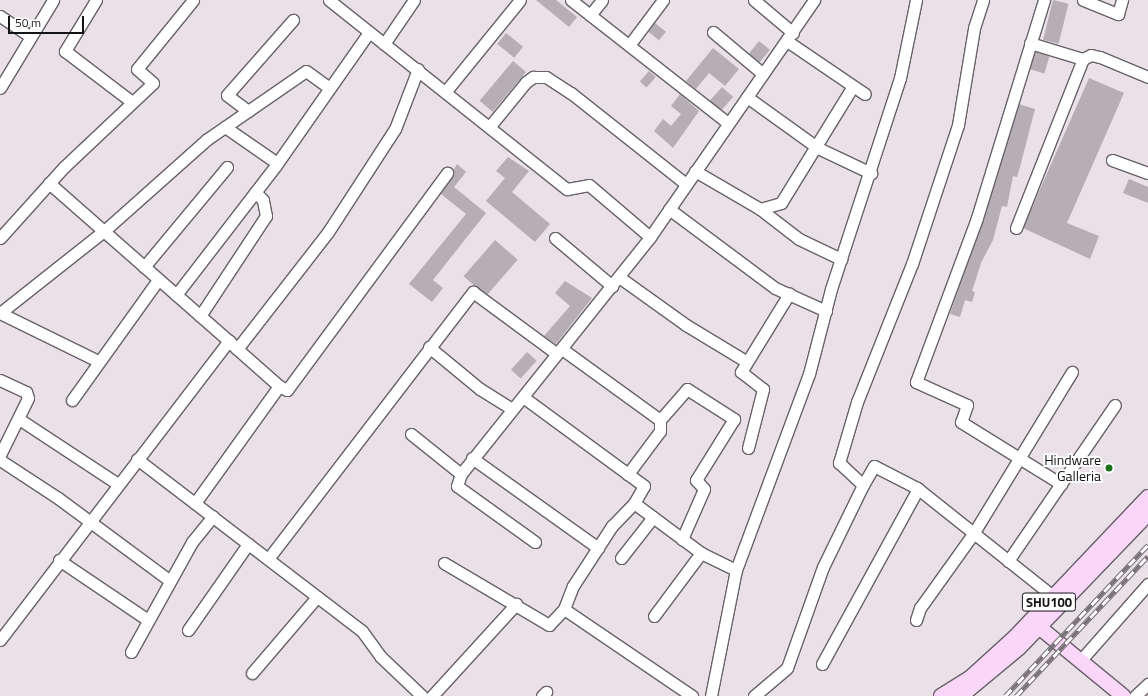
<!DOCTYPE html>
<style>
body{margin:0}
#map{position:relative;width:1148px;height:696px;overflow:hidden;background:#e9e0e8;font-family:"Titillium Web",sans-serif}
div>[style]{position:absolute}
.building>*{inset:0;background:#b5aeb5;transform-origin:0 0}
.roads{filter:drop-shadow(1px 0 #686168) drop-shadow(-1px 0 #686168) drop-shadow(0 1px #686168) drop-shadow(0 -1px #686168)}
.minor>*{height:11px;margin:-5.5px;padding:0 5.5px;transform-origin:5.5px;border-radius:5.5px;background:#fff}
.major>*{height:14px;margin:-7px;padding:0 7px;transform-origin:7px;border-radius:7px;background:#fad7f9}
.rail>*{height:4.5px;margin-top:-2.25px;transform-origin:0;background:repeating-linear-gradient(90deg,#fff 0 9px,#787278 0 18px);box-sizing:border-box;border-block:1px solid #787278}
.dots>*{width:11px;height:11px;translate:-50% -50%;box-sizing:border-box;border:2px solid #fff;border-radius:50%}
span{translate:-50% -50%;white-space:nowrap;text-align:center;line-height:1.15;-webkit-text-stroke:4px #fff;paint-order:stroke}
.shield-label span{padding:1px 3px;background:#fff;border:1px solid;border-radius:3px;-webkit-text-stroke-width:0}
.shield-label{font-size:13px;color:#161316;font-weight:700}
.poi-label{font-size:14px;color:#161316}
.right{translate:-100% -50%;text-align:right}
.scale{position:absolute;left:8px;top:16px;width:76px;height:18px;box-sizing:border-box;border:2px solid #161316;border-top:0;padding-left:5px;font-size:12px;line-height:14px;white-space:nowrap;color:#161316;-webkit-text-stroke:3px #fff;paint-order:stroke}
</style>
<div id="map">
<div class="building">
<div style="clip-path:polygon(536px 0,556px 0,577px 17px,569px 27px)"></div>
<div style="left:1053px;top:0;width:16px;height:41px;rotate:14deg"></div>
<div style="left:655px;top:23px;width:14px;height:11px;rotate:39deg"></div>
<div style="left:506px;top:33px;width:22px;height:14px;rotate:39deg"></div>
<div style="left:759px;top:41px;width:14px;height:16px;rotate:39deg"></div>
<div style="clip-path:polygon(713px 48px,739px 69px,725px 86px,709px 73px,696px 89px,686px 81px)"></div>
<div style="left:1035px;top:52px;width:15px;height:18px;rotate:16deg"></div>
<div style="left:513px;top:61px;width:17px;height:52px;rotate:40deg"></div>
<div style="left:649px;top:71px;width:9px;height:14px;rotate:41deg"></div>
<div style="clip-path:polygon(1089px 78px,1124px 93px,1067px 223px,1099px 236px,1090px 259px,1023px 228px)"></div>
<div style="left:722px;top:87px;width:15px;height:18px;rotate:42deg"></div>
<div style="clip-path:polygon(680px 94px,699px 111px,673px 148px,654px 131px,663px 119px,671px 126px,681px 114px,671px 106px)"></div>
<div style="clip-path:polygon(1019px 104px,1035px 109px,1020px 167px,1017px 177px,1013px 176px,1007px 207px,1002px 206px,993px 240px,981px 263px,972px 291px,975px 292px,972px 302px,965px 300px,960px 317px,950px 314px)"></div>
<div style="clip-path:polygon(508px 157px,529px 171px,512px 192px,550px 224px,535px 242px,486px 201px,505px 178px,496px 171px)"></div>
<div style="clip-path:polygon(457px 164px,466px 172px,454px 187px,486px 213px,433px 280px,443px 288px,432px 302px,409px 284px,466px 214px,441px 194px)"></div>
<div style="clip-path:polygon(1129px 179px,1148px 187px,1148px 203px,1123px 193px)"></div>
<div style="left:495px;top:240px;width:30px;height:48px;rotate:41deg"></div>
<div style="clip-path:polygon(565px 281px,592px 298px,556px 344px,544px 336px,570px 306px,555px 293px)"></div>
<div style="left:527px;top:352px;width:13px;height:24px;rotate:42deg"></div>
</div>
<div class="roads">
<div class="minor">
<div style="left:96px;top:0;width:60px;rotate:121.3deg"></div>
<div style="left:65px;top:51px;width:84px;rotate:37.3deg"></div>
<div style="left:329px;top:0;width:304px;rotate:38.5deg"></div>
<div style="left:567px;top:189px;width:22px;rotate:-10deg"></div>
<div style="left:589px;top:185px;width:80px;rotate:40.4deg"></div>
<div style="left:571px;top:0;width:199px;rotate:38.1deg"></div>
<div style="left:754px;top:0;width:51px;rotate:40.2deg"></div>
<div style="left:1044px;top:0;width:228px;rotate:107.1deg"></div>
<div style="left:977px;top:218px;width:175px;rotate:110.4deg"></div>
<div style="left:916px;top:382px;width:56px;rotate:24.3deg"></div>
<div style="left:967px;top:405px;width:18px;rotate:109deg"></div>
<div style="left:961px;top:422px;width:118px;rotate:31.8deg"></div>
<div style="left:1083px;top:0;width:38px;rotate:22deg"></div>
<div style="left:1118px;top:14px;width:15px;rotate:-74deg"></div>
<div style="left:590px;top:15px;width:19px;rotate:-51deg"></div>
<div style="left:0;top:16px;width:37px;rotate:34deg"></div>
<div style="left:713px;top:32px;width:65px;rotate:40deg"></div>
<div style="left:787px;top:41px;width:94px;rotate:34.2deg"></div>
<div style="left:1030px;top:43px;width:55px;rotate:16.8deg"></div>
<div style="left:384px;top:44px;width:53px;rotate:-55.7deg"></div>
<div style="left:630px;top:44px;width:55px;rotate:-53.1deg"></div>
<div style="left:0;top:88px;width:103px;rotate:-58.9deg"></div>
<div style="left:446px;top:91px;width:117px;rotate:-50.9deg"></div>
<div style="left:747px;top:97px;width:87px;rotate:35.7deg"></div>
<div style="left:818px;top:148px;width:59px;rotate:25.3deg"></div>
<div style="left:248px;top:111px;width:26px;rotate:-143deg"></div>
<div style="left:227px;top:95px;width:100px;rotate:-48.7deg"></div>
<div style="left:490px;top:126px;width:57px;rotate:-50.7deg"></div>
<div style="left:526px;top:82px;width:9px;rotate:-36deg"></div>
<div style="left:533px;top:77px;width:13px"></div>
<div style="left:546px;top:77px;width:30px;rotate:33deg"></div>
<div style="left:571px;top:93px;width:147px;rotate:38.4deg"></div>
<div style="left:225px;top:127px;width:63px;rotate:34.7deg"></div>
<div style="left:1112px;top:160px;width:38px;rotate:20deg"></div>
<div style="left:695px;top:171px;width:75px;rotate:30.3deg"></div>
<div style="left:760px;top:209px;width:22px;rotate:-16deg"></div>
<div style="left:781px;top:203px;width:137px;rotate:-58.4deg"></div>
<div style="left:49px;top:183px;width:240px;rotate:41.3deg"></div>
<div style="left:669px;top:209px;width:132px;rotate:36.7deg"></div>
<div style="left:775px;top:288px;width:56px;rotate:24.3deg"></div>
<div style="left:760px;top:209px;width:49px;rotate:37.6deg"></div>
<div style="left:799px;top:239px;width:47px;rotate:25.5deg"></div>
<div style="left:1016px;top:228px;width:182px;rotate:-68.4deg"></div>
<div style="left:1083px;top:59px;width:9px;rotate:-27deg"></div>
<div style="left:1091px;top:55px;width:9px;rotate:13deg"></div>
<div style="left:1100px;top:57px;width:52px;rotate:22.6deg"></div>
<div style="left:0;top:238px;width:96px;rotate:-48deg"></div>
<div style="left:64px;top:167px;width:122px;rotate:-43.3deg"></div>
<div style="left:153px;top:83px;width:21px;rotate:-139deg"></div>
<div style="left:137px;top:69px;width:89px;rotate:-50.9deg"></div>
<div style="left:555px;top:238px;width:75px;rotate:40.1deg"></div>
<div style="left:144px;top:267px;width:130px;rotate:-50.3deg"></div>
<div style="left:619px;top:277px;width:82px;rotate:35.6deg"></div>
<div style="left:686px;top:325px;width:71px;rotate:31.2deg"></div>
<div style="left:176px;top:295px;width:164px;rotate:-52.4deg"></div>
<div style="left:276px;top:165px;width:162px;rotate:-55deg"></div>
<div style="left:0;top:313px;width:132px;rotate:-38.3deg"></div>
<div style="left:104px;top:231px;width:137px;rotate:-41.7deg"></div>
<div style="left:206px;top:140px;width:121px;rotate:-34.6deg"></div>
<div style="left:306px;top:71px;width:29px;rotate:36deg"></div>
<div style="left:0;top:313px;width:109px;rotate:26.1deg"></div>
<div style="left:200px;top:316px;width:120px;rotate:-56.6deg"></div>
<div style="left:266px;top:216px;width:16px;rotate:-101deg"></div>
<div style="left:263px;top:200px;width:11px;rotate:-135deg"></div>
<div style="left:429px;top:347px;width:66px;rotate:39.5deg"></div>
<div style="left:480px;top:389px;width:38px;rotate:32deg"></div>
<div style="left:562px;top:349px;width:121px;rotate:35.9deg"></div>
<div style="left:660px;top:420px;width:11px;rotate:90deg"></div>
<div style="left:660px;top:431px;width:54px;rotate:126.7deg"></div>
<div style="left:0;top:380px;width:29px;rotate:25deg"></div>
<div style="left:26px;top:392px;width:6px;rotate:72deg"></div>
<div style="left:28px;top:398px;width:64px;rotate:116.2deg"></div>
<div style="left:279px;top:386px;width:9px;rotate:27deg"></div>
<div style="left:287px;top:390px;width:270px;rotate:-53.6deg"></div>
<div style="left:523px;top:397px;width:150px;rotate:36.3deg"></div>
<div style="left:644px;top:486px;width:20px;rotate:120deg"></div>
<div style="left:634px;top:503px;width:84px;rotate:36.7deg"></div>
<div style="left:701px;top:553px;width:39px;rotate:26deg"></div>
<div style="left:72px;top:400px;width:148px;rotate:-54.4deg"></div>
<div style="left:19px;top:419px;width:118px;rotate:33.3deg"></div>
<div style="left:660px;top:420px;width:41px;rotate:-48.9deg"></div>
<div style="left:687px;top:389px;width:56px;rotate:32.6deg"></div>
<div style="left:734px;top:419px;width:72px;rotate:121.9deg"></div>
<div style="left:696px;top:480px;width:12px;rotate:48deg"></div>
<div style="left:704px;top:489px;width:55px;rotate:113.7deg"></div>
<div style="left:411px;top:434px;width:64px;rotate:38.7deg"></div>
<div style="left:748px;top:448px;width:61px;rotate:-75.7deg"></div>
<div style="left:763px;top:389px;width:28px;rotate:-142deg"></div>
<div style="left:741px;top:372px;width:92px;rotate:-58.4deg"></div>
<div style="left:472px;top:458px;width:155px;rotate:35.5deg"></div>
<div style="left:137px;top:459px;width:283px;rotate:37.4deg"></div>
<div style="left:362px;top:631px;width:32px;rotate:54deg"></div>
<div style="left:381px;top:657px;width:57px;rotate:43.6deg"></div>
<div style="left:0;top:460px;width:69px;rotate:33.2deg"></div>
<div style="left:58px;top:498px;width:139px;rotate:36.5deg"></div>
<div style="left:863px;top:485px;width:22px;rotate:-60deg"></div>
<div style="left:874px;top:466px;width:48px;rotate:27.1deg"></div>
<div style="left:917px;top:488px;width:175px;rotate:38.5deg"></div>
<div style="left:195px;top:503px;width:144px;rotate:-54.3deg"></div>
<div style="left:279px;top:386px;width:56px;rotate:-138.6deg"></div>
<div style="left:535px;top:542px;width:96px;rotate:-144.3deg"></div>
<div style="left:457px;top:486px;width:13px;rotate:-72deg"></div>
<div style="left:461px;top:474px;width:303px;rotate:-51.4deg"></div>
<div style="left:650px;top:237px;width:288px;rotate:-55.3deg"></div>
<div style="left:621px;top:558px;width:52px;rotate:-52deg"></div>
<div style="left:268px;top:559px;width:337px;rotate:-52.5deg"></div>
<div style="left:473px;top:292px;width:104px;rotate:36.4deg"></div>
<div style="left:59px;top:560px;width:107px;rotate:34deg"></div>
<div style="left:1008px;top:561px;width:189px;rotate:-55.6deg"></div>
<div style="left:444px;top:563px;width:122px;rotate:30.6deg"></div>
<div style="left:549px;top:625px;width:22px;rotate:-47deg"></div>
<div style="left:564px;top:609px;width:25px;rotate:-69deg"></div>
<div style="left:573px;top:586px;width:72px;rotate:-57deg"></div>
<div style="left:612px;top:526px;width:32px;rotate:-46deg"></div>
<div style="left:564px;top:609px;width:155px;rotate:34.2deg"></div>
<div style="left:654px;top:616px;width:79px;rotate:-53.3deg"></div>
<div style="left:916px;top:620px;width:13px;rotate:-72deg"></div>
<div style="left:920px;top:608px;width:91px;rotate:-54.4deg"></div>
<div style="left:973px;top:534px;width:190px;rotate:-58.6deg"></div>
<div style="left:188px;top:630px;width:105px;rotate:-55.1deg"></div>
<div style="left:0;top:640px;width:377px;rotate:-52.6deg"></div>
<div style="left:229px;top:341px;width:11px;rotate:45deg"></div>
<div style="left:237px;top:349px;width:148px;rotate:-52.1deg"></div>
<div style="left:328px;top:232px;width:123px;rotate:-57deg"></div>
<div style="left:395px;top:129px;width:64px;rotate:-69deg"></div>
<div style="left:131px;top:652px;width:126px;rotate:-61deg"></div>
<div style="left:192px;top:542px;width:33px;rotate:-51deg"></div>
<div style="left:1080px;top:661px;width:103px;rotate:-48.6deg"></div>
<div style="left:822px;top:664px;width:200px;rotate:-61.3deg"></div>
<div style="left:252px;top:673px;width:100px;rotate:-49.5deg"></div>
<div style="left:432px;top:696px;width:125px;rotate:-47.6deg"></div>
<div style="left:542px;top:696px;width:6px;rotate:-45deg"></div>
<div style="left:711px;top:696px;width:128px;rotate:-78.8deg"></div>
<div style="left:736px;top:570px;width:209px;rotate:-69.6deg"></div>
<div style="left:809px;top:374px;width:88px;rotate:-75.5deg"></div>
<div style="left:831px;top:289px;width:222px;rotate:-71.9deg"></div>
<div style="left:900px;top:78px;width:80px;rotate:-78.4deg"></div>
<div style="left:754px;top:696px;width:43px;rotate:-40.3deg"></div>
<div style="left:787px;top:668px;width:107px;rotate:-70.4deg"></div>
<div style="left:823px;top:567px;width:91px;rotate:-64deg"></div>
<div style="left:863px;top:485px;width:33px;rotate:-137deg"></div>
<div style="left:839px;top:463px;width:64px;rotate:-73.6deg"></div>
<div style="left:857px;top:402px;width:149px;rotate:-68.3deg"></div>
<div style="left:912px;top:264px;width:146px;rotate:-71.7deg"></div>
<div style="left:958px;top:125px;width:98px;rotate:-80.6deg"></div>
<div style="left:974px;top:28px;width:29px;rotate:-72deg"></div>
<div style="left:1135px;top:696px;width:18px;rotate:-43deg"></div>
</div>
<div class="major">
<div style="left:1033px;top:622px;width:117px;rotate:39.4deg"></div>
<div style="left:941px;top:696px;width:34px;rotate:-32deg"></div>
<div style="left:970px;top:678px;width:61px;rotate:-42.3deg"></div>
<div style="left:1015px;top:637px;width:193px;rotate:-46.5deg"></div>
<div style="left:961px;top:696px;width:75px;rotate:-39.6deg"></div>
<div style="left:1019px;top:648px;width:186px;rotate:-46.1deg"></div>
</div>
</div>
<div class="rail">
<div style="left:1005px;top:696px;width:208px;rotate:-46.6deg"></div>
<div style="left:1016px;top:696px;width:192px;rotate:-46.7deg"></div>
</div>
<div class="dots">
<div style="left:1109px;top:468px;background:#1e711b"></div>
</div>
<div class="shield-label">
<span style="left:1049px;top:602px">SHU100</span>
</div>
<div class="poi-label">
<span class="right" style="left:1101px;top:468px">Hindware<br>Galleria</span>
</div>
<div class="scale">50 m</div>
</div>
